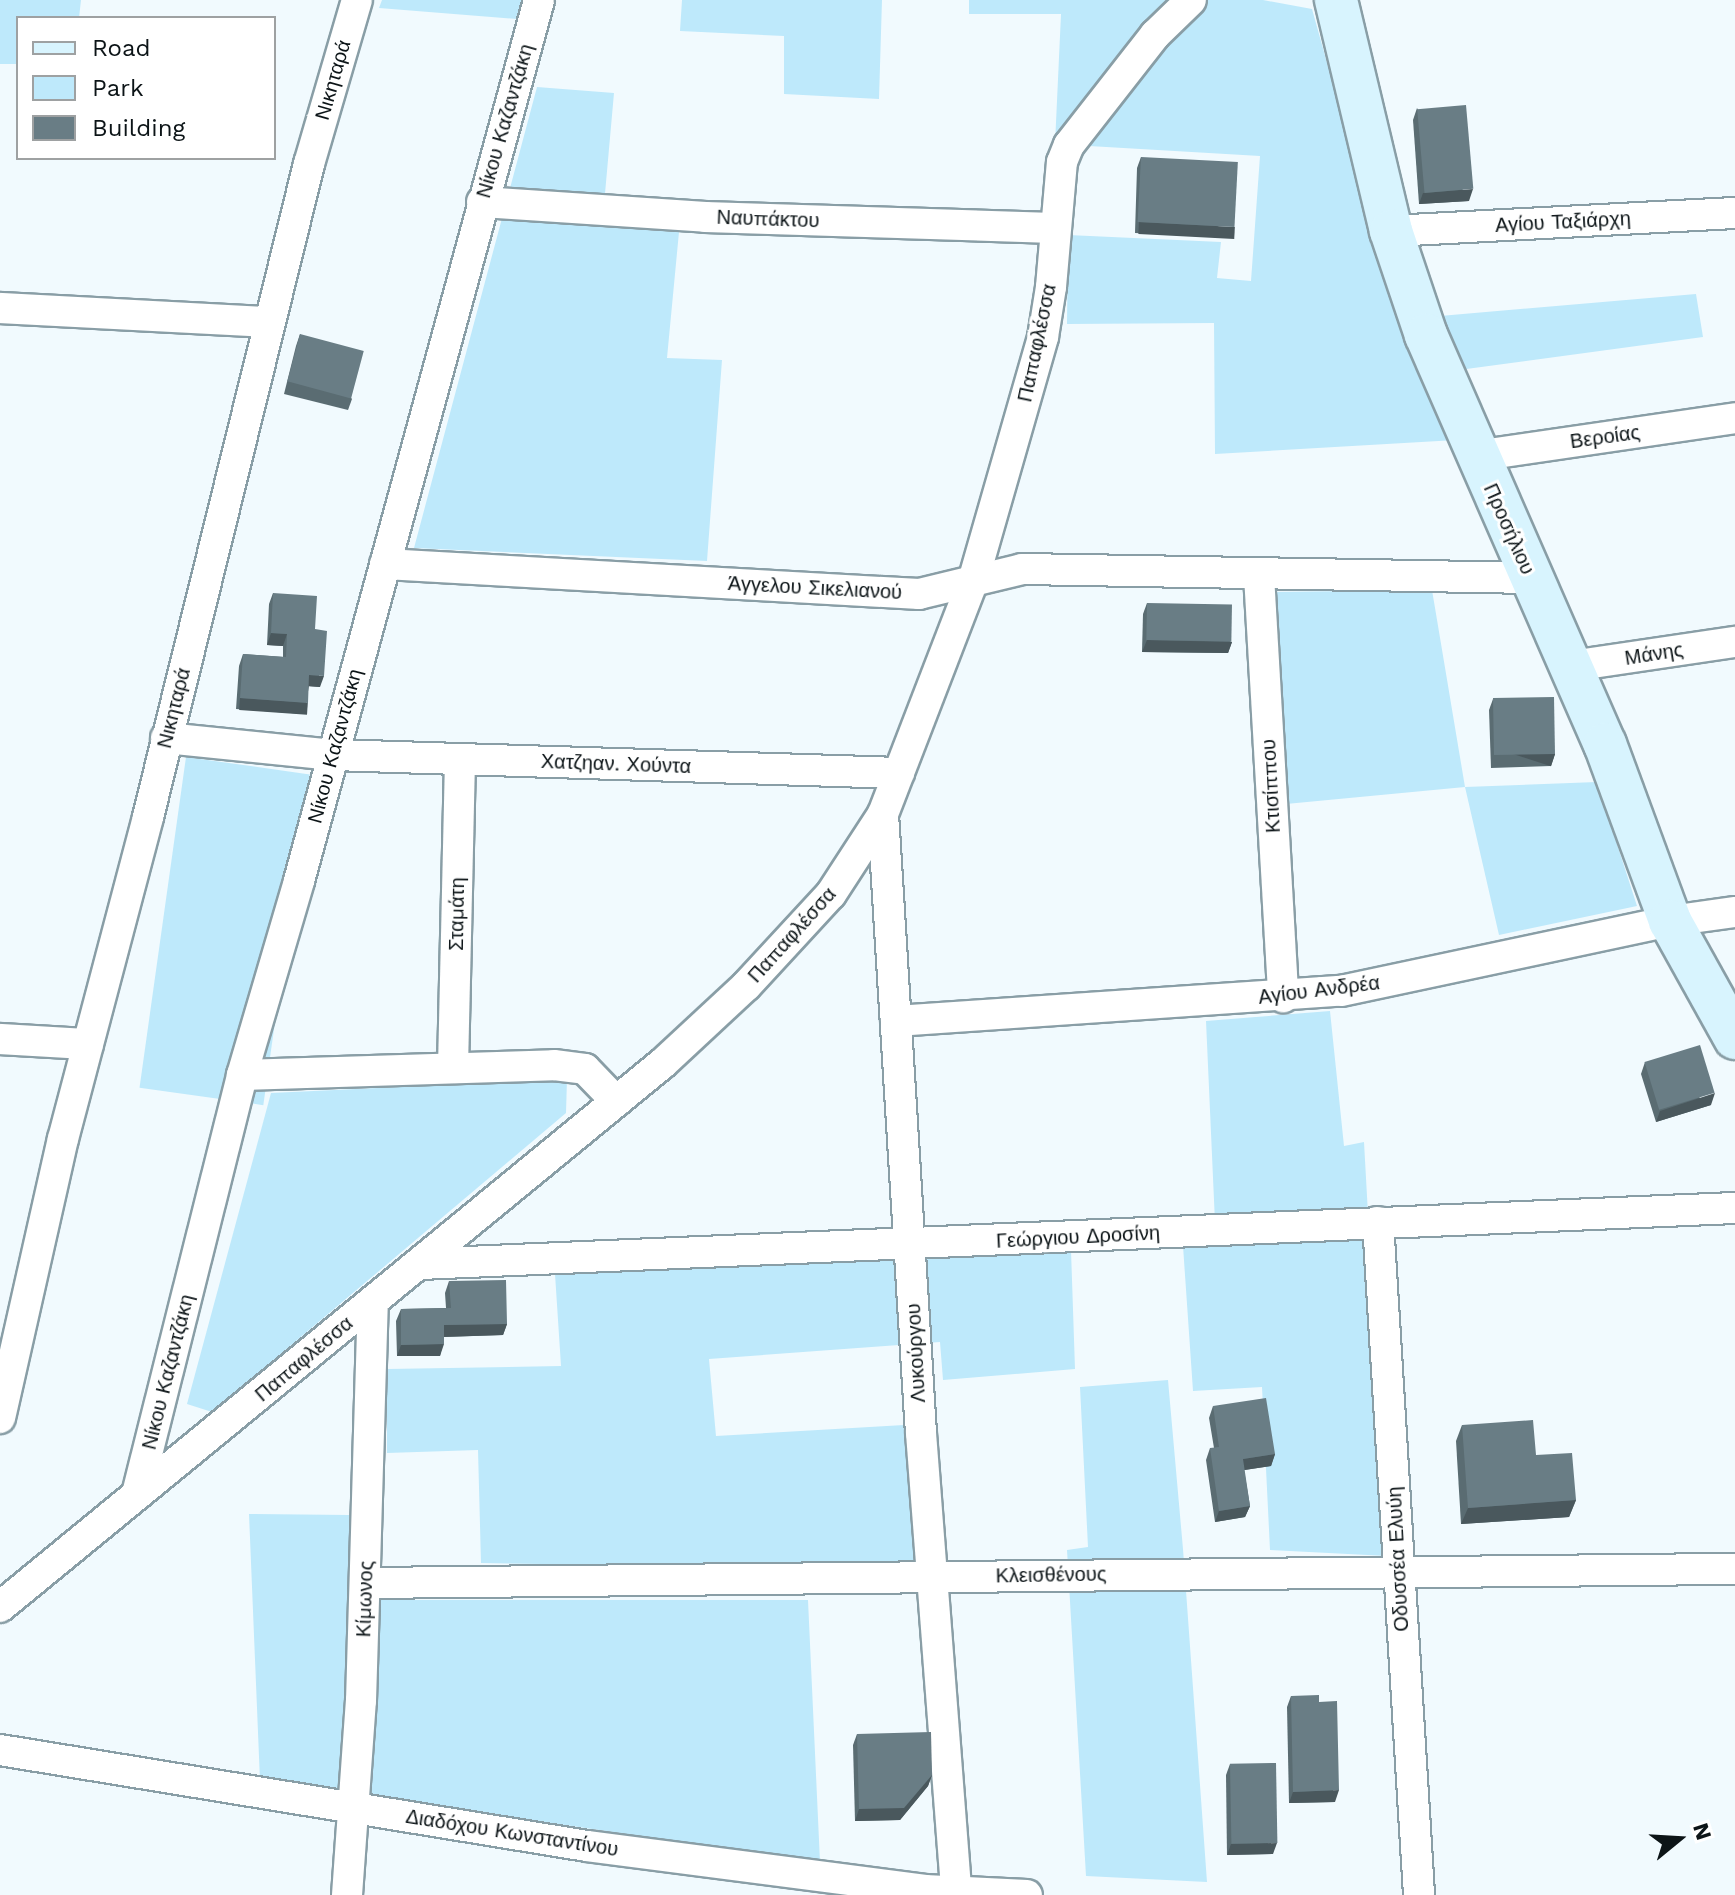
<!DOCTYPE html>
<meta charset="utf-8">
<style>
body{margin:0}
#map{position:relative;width:1735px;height:1895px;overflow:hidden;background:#f1fafe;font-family:"Work Sans",sans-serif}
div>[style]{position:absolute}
.green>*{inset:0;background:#bee9fb;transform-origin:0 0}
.roads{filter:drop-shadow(2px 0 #899ea6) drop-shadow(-2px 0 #899ea6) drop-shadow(0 2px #899ea6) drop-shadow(0 -2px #899ea6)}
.street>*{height:30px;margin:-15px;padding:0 15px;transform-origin:15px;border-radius:15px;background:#fff}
.secondary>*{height:42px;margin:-21px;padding:0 21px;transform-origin:21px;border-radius:21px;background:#d8f4fe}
.wall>*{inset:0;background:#5a6c72}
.shaded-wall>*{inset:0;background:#4a585d;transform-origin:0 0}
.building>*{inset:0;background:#697d85;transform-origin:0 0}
span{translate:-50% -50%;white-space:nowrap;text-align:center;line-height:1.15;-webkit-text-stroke:6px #fff;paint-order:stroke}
.street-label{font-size:20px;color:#0c1417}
.legend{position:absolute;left:16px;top:16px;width:260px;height:144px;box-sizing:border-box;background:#fff;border:2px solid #9ea1a2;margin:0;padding:10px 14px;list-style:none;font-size:24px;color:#0c1417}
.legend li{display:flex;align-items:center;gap:16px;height:40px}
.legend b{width:40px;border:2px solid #9ea1a2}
.north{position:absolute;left:1639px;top:1799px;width:80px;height:80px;-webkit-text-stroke:6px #fff;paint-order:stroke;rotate:72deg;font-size:22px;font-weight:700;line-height:32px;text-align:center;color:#0c1417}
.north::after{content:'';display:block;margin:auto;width:28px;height:36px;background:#0c1417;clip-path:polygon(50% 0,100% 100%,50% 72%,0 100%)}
</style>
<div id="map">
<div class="green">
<div style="clip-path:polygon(0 0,81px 0,79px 18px,18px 18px,18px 64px,0 64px)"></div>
<div style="clip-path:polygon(382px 0,522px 0,517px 19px,379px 8px)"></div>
<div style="clip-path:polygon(682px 0,882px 0,879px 99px,784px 94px,784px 36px,680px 31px)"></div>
<div style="clip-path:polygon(969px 0,1263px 0,1312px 9px,1362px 188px,1440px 316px,1696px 294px,1703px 337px,1429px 374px,1456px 440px,1215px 454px,1214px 323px,1067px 324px,1068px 235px,1221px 242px,1217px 278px,1251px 281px,1260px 156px,1055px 144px,1061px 14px,969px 14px)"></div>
<div style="clip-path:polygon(537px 87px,614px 93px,602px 227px,679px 232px,667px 358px,722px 360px,707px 561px,414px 548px)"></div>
<div style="clip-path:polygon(1432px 590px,1465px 787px,1597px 782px,1637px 906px,1499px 935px,1465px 787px,1286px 804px,1273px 592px)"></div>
<div style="left:186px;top:757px;width:125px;height:334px;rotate:8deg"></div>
<div style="clip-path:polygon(1330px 1011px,1344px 1146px,1364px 1142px,1387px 1556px,1270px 1550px,1262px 1387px,1193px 1391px,1183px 1246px,1216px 1245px,1206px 1021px)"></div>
<div style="clip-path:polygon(567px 1079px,566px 1113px,212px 1412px,187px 1404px,271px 1093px)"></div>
<div style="clip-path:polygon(1071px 1250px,1075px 1369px,943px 1380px,940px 1342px,709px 1359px,716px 1436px,904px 1425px,917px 1565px,806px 1568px,481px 1563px,478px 1450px,387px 1453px,387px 1369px,561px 1366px,555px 1274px)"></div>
<div style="clip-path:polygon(1168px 1380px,1183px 1549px,1207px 1882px,1086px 1876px,1067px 1550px,1088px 1547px,1080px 1387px)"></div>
<div style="clip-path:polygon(249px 1514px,349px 1515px,351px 1600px,808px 1600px,820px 1862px,260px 1781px)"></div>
</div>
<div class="roads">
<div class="street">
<div style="left:482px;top:202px;width:224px;rotate:3.8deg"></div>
<div style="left:705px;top:217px;width:349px;rotate:1.8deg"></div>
<div style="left:1391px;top:231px;width:344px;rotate:-3deg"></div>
<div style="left:0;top:308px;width:269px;rotate:3deg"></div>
<div style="left:1476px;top:456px;width:262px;rotate:-8.3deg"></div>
<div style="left:385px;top:564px;width:535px;rotate:3.22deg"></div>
<div style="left:919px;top:594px;width:106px;rotate:-13.6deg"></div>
<div style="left:1022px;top:569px;width:509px;rotate:1.01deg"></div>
<div style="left:1259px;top:575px;width:423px;rotate:86.7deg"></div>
<div style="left:1572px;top:666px;width:165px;rotate:-8.4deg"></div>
<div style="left:166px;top:738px;width:168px;rotate:5.8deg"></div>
<div style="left:333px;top:755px;width:566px;rotate:1.82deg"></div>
<div style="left:883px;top:814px;width:620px;rotate:86.49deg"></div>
<div style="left:921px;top:1433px;width:460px;rotate:85.6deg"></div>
<div style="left:896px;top:1021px;width:446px;rotate:-3.9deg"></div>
<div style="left:1341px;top:991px;width:336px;rotate:-12deg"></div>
<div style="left:1670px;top:921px;width:66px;rotate:-7.9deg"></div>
<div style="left:0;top:1039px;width:88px;rotate:3.3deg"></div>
<div style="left:453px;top:1068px;width:309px;rotate:-88.7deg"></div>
<div style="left:242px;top:1075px;width:312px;rotate:-1.8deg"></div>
<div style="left:554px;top:1065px;width:31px;rotate:7deg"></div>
<div style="left:585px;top:1069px;width:45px;rotate:45.9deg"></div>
<div style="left:1378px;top:1222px;width:674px;rotate:86.51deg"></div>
<div style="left:420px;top:1264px;width:1316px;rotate:-2.44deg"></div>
<div style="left:0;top:1418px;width:286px;rotate:-77.3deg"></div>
<div style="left:63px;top:1139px;width:333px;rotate:-75.2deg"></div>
<div style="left:148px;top:817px;width:673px;rotate:-76.15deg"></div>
<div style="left:309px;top:164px;width:171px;rotate:-73.7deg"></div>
<div style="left:137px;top:1494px;width:432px;rotate:-75.9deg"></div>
<div style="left:242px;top:1075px;width:202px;rotate:-73.6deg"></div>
<div style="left:299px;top:881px;width:913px;rotate:-74.76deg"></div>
<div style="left:366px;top:1583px;width:1369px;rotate:-0.59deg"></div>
<div style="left:0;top:1607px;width:858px;rotate:-39.37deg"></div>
<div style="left:663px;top:1063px;width:113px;rotate:-42.9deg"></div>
<div style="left:746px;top:986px;width:125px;rotate:-47.3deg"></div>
<div style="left:831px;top:894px;width:95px;rotate:-57deg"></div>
<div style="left:883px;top:814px;width:253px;rotate:-68.9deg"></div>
<div style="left:974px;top:578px;width:251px;rotate:-74deg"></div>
<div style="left:1043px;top:337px;width:51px;rotate:-80.9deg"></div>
<div style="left:1051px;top:287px;width:125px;rotate:-85deg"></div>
<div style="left:1062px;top:162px;width:18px;rotate:-68deg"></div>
<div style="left:1069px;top:145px;width:140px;rotate:-52deg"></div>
<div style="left:1155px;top:35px;width:50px;rotate:-44.2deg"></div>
<div style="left:0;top:1750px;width:595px;rotate:9.29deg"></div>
<div style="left:587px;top:1846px;width:341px;rotate:7.4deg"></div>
<div style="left:925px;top:1890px;width:102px;rotate:2.8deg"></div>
<div style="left:347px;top:1895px;width:195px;rotate:-85.9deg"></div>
<div style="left:361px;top:1701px;width:399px;rotate:-88.3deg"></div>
</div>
<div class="secondary">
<div style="left:1336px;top:0;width:237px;rotate:76.6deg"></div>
<div style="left:1391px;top:231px;width:110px;rotate:71.4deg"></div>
<div style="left:1426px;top:335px;width:446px;rotate:66.4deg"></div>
<div style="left:1605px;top:744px;width:189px;rotate:69.8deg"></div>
<div style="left:1670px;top:921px;width:134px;rotate:60.9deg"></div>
</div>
</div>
<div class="wall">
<div style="clip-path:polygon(1417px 108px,1469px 201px,1419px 204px,1413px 120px)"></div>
<div style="clip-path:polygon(1141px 157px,1231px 238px,1135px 233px,1137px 168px)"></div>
<div style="clip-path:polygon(300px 334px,352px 399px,348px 410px,284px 394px,296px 346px)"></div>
<div style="clip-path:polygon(273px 593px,315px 629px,320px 687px,309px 686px,304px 714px,236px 709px,239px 666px,243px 654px,283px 657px,283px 646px,267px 645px,269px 604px)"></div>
<div style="clip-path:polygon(1147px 603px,1232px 642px,1228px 653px,1142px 652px,1143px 614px)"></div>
<div style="clip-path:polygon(1493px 699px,1555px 754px,1551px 766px,1491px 768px,1489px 710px)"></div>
<div style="clip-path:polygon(1645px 1062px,1711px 1105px,1656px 1122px,1641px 1074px)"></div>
<div style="clip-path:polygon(449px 1281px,507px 1324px,503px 1335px,444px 1337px,440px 1356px,397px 1356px,396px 1321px,401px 1309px,446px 1308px,445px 1293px)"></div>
<div style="clip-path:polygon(1213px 1406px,1275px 1454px,1271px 1466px,1244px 1470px,1250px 1506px,1245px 1517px,1215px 1522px,1206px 1460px,1210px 1448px,1214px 1448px,1209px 1418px)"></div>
<div style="clip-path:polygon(1462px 1425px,1536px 1455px,1576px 1500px,1569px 1517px,1461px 1524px,1456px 1441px)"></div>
<div style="clip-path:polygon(1291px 1696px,1319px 1702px,1335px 1802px,1289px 1803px,1287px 1707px)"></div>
<div style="clip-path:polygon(857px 1734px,932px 1775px,928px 1786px,900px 1820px,855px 1821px,853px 1745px)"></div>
<div style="clip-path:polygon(1230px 1764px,1273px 1854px,1227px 1855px,1226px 1775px)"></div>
</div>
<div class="shaded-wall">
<div style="clip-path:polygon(1473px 189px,1469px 201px,1419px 204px,1423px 193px)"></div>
<div style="left:1139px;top:222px;width:96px;height:12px;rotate:3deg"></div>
<div style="clip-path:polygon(271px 633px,287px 634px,283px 646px,267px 645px)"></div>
<div style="clip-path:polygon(1147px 640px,1232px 642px,1228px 653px,1142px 652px)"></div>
<div style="clip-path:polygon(309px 675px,324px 676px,320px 687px,305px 686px)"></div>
<div style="left:240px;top:698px;width:68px;height:12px;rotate:4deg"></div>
<div style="left:1555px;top:754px;width:13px;height:60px;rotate:108deg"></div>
<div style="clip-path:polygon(1715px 1093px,1711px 1105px,1656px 1122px,1660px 1111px)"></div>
<div style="clip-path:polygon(507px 1324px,503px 1335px,440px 1337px,444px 1325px)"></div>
<div style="clip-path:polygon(444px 1344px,440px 1356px,397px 1356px,401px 1345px)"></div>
<div style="clip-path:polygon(1275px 1454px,1271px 1466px,1238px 1471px,1243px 1459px)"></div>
<div style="clip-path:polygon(1576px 1500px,1569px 1517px,1461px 1524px,1468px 1508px)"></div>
<div style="clip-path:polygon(1250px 1506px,1245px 1517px,1215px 1522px,1219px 1511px)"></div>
<div style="clip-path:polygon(932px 1775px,928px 1786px,900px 1820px,855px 1821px,859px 1809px)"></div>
<div style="clip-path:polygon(1339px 1790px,1335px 1802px,1289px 1803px,1293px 1792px)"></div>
<div style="clip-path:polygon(1277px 1843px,1273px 1854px,1227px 1855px,1231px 1844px)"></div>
</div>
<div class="building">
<div style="left:1466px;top:105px;width:84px;height:49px;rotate:85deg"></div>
<div style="left:1141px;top:157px;width:97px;height:65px;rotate:3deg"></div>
<div style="left:300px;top:334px;width:66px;height:49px;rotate:15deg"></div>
<div style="clip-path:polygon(273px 593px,317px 596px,315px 629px,327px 631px,324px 676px,309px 675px,308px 703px,240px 698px,243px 654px,286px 657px,287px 634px,271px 633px)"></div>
<div style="left:1147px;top:603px;width:85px;height:37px;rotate:1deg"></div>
<div style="left:1554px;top:697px;width:57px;height:61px;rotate:89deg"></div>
<div style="left:1700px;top:1045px;width:50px;height:58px;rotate:73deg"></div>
<div style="clip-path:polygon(506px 1280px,507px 1324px,444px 1325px,444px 1344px,401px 1345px,401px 1309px,451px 1308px,449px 1281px)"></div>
<div style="clip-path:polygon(1266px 1398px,1275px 1454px,1243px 1459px,1250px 1506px,1219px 1511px,1210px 1448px,1219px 1447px,1213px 1406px)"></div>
<div style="clip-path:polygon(1533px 1420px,1536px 1455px,1572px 1453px,1576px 1500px,1468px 1508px,1462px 1425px)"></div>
<div style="clip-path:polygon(1319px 1695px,1319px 1702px,1337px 1701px,1339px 1790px,1293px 1792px,1291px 1696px)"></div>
<div style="clip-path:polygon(931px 1732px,932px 1775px,904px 1808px,859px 1809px,857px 1734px)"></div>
<div style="left:1276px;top:1763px;width:80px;height:46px;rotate:89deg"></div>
</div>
<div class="street-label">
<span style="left:333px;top:80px;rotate:-74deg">Νικηταρά</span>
<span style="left:505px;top:121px;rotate:-74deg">Νίκου Καζαντζάκη</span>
<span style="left:768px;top:219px;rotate:2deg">Ναυπάκτου</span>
<span style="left:1563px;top:222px;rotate:-3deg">Αγίου Ταξιάρχη</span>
<span style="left:1037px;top:343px;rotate:-78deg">Παπαφλέσσα</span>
<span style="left:1605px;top:437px;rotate:-8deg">Βεροίας</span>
<span style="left:1509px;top:529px;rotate:66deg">Προσήλιου</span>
<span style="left:815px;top:588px;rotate:3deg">Άγγελου Σικελιανού</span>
<span style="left:1654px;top:654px;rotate:-9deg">Μάνης</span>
<span style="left:174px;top:708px;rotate:-76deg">Νικηταρά</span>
<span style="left:335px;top:746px;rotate:-75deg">Νίκου Καζαντζάκη</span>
<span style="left:616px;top:764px;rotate:2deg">Χατζηαν. Χούντα</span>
<span style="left:1271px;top:786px;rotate:-93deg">Κτισίππου</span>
<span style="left:457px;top:914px;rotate:-89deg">Σταμάτη</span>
<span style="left:792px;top:935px;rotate:-48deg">Παπαφλέσσα</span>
<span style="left:1319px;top:990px;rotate:-7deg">Αγίου Ανδρέα</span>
<span style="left:1078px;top:1237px;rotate:-3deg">Γεώργιου Δροσίνη</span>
<span style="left:916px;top:1353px;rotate:-93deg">Λυκούργου</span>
<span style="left:304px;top:1359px;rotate:-40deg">Παπαφλέσσα</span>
<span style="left:168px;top:1372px;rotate:-76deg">Νίκου Καζαντζάκη</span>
<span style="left:1398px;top:1559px;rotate:-93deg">Οδυσσέα Ελυύη</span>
<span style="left:1051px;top:1575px;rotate:-1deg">Κλεισθένους</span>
<span style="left:365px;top:1599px;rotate:-88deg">Κίμωνος</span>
<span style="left:512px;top:1833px;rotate:9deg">Διαδόχου Κωνσταντίνου</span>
</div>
<ul class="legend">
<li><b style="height:10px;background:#d8f4fe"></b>Road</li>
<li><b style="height:22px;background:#bee9fb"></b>Park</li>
<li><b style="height:22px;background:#697d85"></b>Building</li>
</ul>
<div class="north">N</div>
</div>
